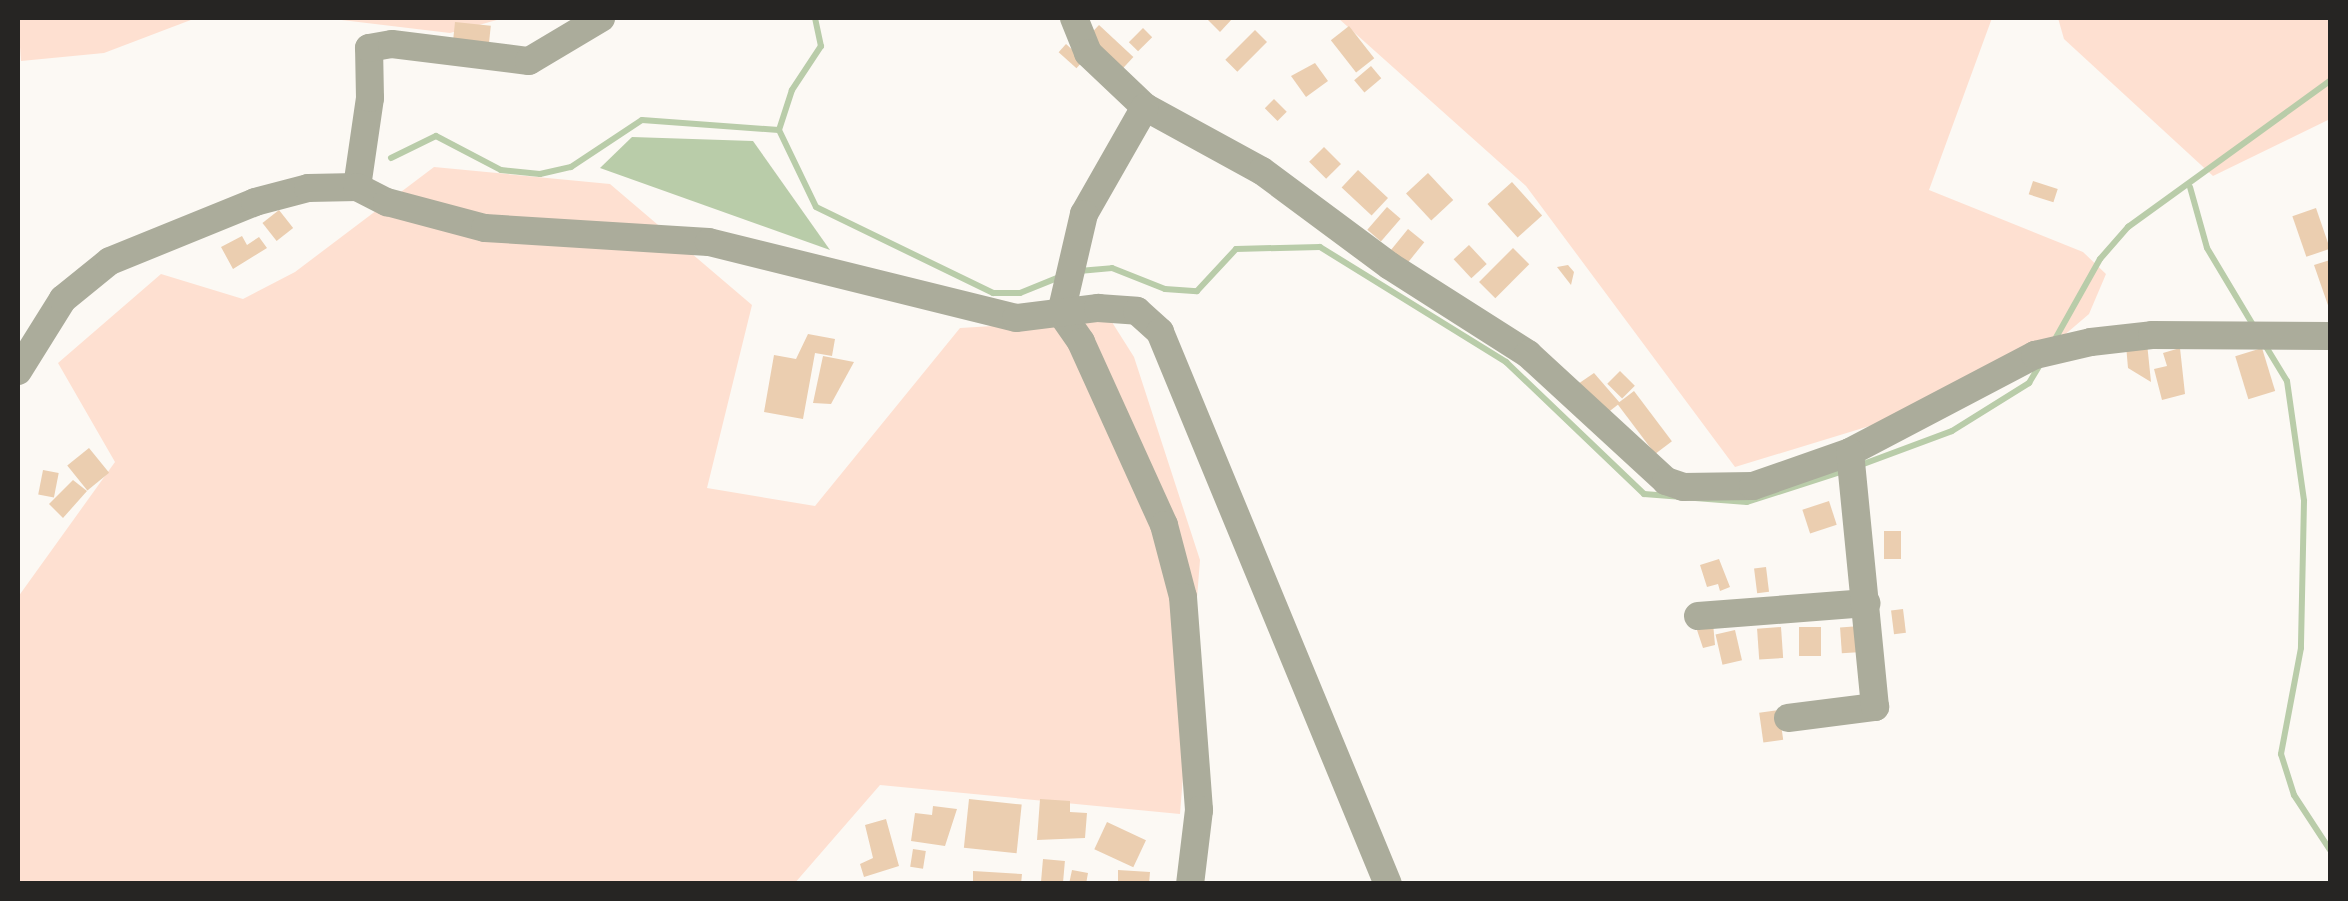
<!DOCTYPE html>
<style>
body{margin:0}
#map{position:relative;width:2348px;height:901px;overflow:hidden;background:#fcf9f4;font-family:"Source Sans 3",sans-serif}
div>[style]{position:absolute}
.green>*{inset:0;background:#fee0d1}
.water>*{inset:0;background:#b9cca9}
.stream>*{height:6px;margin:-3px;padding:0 3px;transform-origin:3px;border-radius:3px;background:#b9cca9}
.building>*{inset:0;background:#ebceb0;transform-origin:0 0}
.minor>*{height:28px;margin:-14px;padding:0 14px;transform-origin:14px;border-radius:14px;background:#abac9b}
span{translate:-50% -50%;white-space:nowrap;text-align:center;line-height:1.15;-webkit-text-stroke:8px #fcf9f4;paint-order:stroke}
.frame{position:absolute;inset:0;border:20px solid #262523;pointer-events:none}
</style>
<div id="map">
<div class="green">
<div style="clip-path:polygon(18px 18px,196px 18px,104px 53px,21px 61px)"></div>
<div style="clip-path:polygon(325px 18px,504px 18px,450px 33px)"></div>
<div style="clip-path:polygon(1338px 18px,1992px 18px,1929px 190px,2083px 252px,2106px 274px,2089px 314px,2007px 384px,1735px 467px,1526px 186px)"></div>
<div style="clip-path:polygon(2058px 18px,2330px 18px,2330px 119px,2213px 176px,2064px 39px)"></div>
<div style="clip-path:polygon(434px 167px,610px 184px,752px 305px,707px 488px,815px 506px,960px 328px,1110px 319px,1134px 357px,1200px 560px,1180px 814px,880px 785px,794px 884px,18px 883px,18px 597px,115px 462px,58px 363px,161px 274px,243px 299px,295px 272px)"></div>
</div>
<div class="water">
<div style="clip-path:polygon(632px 137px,753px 141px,830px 250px,600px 168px)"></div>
</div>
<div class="stream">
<div style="left:815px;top:18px;width:29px;rotate:78deg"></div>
<div style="left:821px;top:46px;width:53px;rotate:123.4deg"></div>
<div style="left:792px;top:90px;width:42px;rotate:108deg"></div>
<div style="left:779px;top:130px;width:85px;rotate:64.3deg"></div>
<div style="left:816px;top:207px;width:197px;rotate:25.9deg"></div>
<div style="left:993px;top:293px;width:27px"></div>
<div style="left:1020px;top:293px;width:45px;rotate:-22deg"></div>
<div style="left:391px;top:158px;width:50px;rotate:-26.1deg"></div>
<div style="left:436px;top:136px;width:73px;rotate:27.6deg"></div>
<div style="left:501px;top:170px;width:39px;rotate:6deg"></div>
<div style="left:540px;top:174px;width:32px;rotate:-13deg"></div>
<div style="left:571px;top:167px;width:85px;rotate:-33.5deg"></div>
<div style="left:642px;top:120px;width:137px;rotate:4.2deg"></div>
<div style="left:2190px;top:187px;width:63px;rotate:74.4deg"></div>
<div style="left:2207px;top:248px;width:90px;rotate:59.1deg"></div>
<div style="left:1079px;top:271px;width:33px;rotate:-5deg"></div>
<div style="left:1112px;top:268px;width:57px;rotate:21.6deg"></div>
<div style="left:1165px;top:289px;width:32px;rotate:4deg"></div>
<div style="left:1197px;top:291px;width:57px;rotate:-47.1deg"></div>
<div style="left:1236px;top:249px;width:84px;rotate:-1.4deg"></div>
<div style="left:1320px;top:247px;width:219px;rotate:31.7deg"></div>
<div style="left:1506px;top:362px;width:191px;rotate:43.7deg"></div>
<div style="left:1644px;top:494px;width:103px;rotate:4.4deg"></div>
<div style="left:1747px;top:502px;width:104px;rotate:-17.9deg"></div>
<div style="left:2054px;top:341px;width:94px;rotate:-60.7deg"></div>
<div style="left:2100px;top:259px;width:43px;rotate:-48.8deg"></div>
<div style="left:2128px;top:227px;width:249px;rotate:-35.9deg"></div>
<div style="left:2265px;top:345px;width:42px;rotate:58.6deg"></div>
<div style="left:2287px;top:381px;width:121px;rotate:81.9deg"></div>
<div style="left:2304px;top:501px;width:147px;rotate:91.2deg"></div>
<div style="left:2301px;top:648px;width:108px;rotate:100.7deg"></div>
<div style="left:2281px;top:754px;width:43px;rotate:72.4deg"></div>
<div style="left:2294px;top:795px;width:66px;rotate:56.8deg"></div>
<div style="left:1858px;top:466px;width:100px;rotate:-20.4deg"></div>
<div style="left:1952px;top:431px;width:91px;rotate:-31.9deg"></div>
<div style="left:2029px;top:383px;width:21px;rotate:-59deg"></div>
</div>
<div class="building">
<div style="clip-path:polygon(1206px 18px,1233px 18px,1220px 32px)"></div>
<div style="left:455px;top:22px;width:36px;height:21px;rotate:6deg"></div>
<div style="left:1099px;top:25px;width:47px;height:23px;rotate:43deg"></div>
<div style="left:1349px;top:26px;width:41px;height:23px;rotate:52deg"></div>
<div style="left:1143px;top:28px;width:13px;height:20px;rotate:45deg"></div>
<div style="left:1255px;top:30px;width:17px;height:42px;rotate:45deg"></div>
<div style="left:1066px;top:44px;width:24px;height:11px;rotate:42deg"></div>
<div style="clip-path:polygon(1315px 63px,1328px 81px,1306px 97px,1291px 76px)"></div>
<div style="left:1371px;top:66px;width:16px;height:22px;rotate:50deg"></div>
<div style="left:1274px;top:99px;width:18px;height:13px;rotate:45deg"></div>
<div style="left:1324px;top:147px;width:24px;height:21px;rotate:45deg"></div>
<div style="left:1358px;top:170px;width:41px;height:24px;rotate:43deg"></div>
<div style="left:1428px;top:173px;width:37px;height:30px;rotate:47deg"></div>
<div style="left:2033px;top:181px;width:26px;height:14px;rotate:18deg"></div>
<div style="left:1512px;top:182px;width:45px;height:33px;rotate:48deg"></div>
<div style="left:1387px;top:207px;width:18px;height:30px;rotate:41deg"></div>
<div style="left:2316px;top:208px;width:43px;height:25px;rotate:71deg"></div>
<div style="left:279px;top:210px;width:23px;height:21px;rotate:52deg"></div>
<div style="left:1408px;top:229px;width:21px;height:29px;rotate:39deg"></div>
<div style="clip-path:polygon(242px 236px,247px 245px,259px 237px,267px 248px,233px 269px,221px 247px)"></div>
<div style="left:1469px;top:245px;width:26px;height:21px;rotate:47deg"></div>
<div style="left:1513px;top:248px;width:23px;height:48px;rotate:45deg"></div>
<div style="clip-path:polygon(2330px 260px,2330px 311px,2314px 265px)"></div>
<div style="clip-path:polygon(1568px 265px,1574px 272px,1571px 285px,1557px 267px)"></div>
<div style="clip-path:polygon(808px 334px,835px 339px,832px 356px,815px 353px,803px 419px,764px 412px,774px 355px,796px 359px)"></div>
<div style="clip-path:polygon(2147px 343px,2151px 382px,2128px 368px,2126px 345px)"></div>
<div style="clip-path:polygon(2180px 348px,2185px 394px,2162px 400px,2154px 369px,2167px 366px,2163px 353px)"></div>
<div style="left:2262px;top:348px;width:45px;height:28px;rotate:73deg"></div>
<div style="clip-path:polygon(823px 356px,854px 362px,831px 404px,813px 403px)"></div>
<div style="left:1620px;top:371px;width:21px;height:18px;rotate:45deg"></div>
<div style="clip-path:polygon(1594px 373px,1620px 403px,1606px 414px,1575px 386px)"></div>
<div style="left:1634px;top:391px;width:63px;height:21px;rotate:53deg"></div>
<div style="left:89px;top:448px;width:32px;height:28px;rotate:51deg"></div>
<div style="left:43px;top:470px;width:16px;height:25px;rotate:11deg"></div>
<div style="clip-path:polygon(73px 480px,87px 491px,63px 518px,49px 504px)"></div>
<div style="left:1829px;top:501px;width:25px;height:28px;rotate:72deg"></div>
<div style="left:1884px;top:531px;width:17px;height:28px"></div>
<div style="clip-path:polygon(1719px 559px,1730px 587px,1720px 591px,1718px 584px,1707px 587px,1700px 565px)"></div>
<div style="left:1766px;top:567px;width:25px;height:12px;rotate:83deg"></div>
<div style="left:1903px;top:609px;width:24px;height:12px;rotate:83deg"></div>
<div style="clip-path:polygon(1713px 623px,1715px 645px,1703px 648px,1695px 624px)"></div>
<div style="left:1860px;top:626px;width:26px;height:20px;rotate:86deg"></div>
<div style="left:1781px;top:627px;width:31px;height:24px;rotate:86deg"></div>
<div style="left:1821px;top:627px;width:29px;height:22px;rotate:90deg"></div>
<div style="left:1735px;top:630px;width:31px;height:20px;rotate:77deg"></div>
<div style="left:1779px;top:710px;width:30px;height:20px;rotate:82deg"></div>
<div style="left:969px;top:799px;width:53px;height:49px;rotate:6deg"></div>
<div style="clip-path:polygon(1040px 799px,1070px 801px,1070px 812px,1087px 813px,1085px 838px,1037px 840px)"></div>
<div style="clip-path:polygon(933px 806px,957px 809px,945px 846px,911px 841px,915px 813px,932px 815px)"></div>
<div style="clip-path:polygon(886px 819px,899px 866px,864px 877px,860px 864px,873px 858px,865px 825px)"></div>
<div style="left:1107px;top:822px;width:43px;height:30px;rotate:25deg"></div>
<div style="left:913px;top:849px;width:13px;height:18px;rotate:9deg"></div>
<div style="left:1043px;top:859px;width:22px;height:25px;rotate:5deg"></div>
<div style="clip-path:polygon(1072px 870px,1088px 873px,1086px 884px,1069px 884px)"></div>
<div style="clip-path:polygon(1118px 870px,1150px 872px,1149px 884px,1118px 884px)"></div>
<div style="clip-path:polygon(973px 871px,1022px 874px,1021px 884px,973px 884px)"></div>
</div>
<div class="minor">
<div style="left:1074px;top:18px;width:38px;rotate:68deg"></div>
<div style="left:1088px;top:53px;width:79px;rotate:43.5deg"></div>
<div style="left:1145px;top:107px;width:133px;rotate:28.7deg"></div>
<div style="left:1262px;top:171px;width:159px;rotate:36.6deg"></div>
<div style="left:1390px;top:266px;width:164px;rotate:32.5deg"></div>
<div style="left:1528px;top:354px;width:188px;rotate:42.6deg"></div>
<div style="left:1666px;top:481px;width:18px;rotate:19deg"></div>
<div style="left:1683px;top:487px;width:70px;rotate:-0.8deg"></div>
<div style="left:1753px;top:486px;width:103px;rotate:-19.3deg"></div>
<div style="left:1850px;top:452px;width:209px;rotate:-27.7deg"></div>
<div style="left:2035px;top:355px;width:57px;rotate:-13.1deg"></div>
<div style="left:2091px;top:342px;width:61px;rotate:-6.5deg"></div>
<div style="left:2152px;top:335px;width:178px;rotate:0.3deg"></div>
<div style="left:1145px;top:107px;width:123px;rotate:119.7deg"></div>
<div style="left:1084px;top:214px;width:102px;rotate:103.1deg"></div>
<div style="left:1061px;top:313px;width:35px;rotate:55deg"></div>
<div style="left:1081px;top:342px;width:201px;rotate:65.6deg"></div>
<div style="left:1164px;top:525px;width:74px;rotate:75.2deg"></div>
<div style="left:1183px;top:597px;width:214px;rotate:85.7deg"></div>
<div style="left:1199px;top:810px;width:75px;rotate:96.9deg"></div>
<div style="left:357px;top:187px;width:90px;rotate:-81.7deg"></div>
<div style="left:370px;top:98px;width:50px;rotate:-91.1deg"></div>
<div style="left:369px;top:48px;width:23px;rotate:-10deg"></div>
<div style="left:392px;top:44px;width:138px;rotate:7.1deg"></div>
<div style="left:529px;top:61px;width:84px;rotate:-30.8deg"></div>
<div style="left:18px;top:371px;width:85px;rotate:-58deg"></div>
<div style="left:63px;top:299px;width:60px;rotate:-39deg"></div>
<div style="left:110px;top:261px;width:157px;rotate:-22.1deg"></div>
<div style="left:255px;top:202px;width:55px;rotate:-14.8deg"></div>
<div style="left:308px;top:188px;width:49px;rotate:-1.2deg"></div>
<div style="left:357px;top:187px;width:34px;rotate:27deg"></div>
<div style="left:387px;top:202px;width:101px;rotate:14.9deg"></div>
<div style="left:485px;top:228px;width:224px;rotate:3.6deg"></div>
<div style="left:709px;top:242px;width:316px;rotate:13.9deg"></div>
<div style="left:1016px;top:318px;width:83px;rotate:-7deg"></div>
<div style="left:1098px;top:308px;width:39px;rotate:4deg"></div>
<div style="left:1137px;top:311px;width:31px;rotate:42deg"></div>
<div style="left:1160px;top:332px;width:597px;rotate:67.56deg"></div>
<div style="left:1698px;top:616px;width:169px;rotate:-4.4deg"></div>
<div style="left:1788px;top:718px;width:88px;rotate:-7.2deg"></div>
<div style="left:1875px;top:707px;width:256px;rotate:-95.6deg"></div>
</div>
<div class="frame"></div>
</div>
